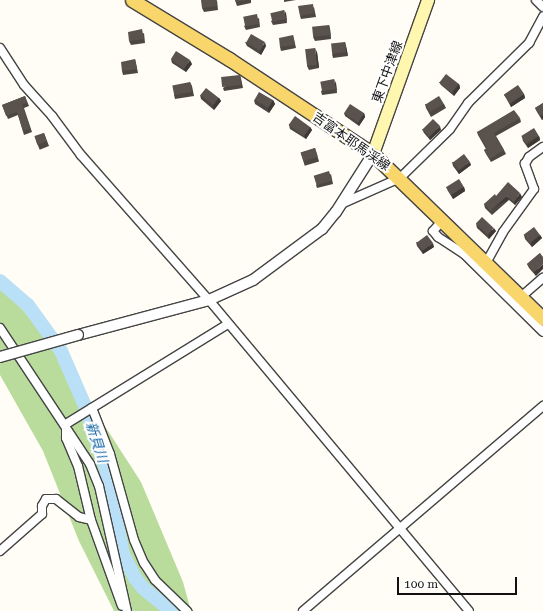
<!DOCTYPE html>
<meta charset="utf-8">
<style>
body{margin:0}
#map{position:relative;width:543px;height:611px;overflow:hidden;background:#fffdf5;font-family:"Roboto Serif","Noto Sans JP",serif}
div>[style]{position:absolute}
.forest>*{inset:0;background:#b9dc9c}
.river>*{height:14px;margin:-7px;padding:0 7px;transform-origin:7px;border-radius:7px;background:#b9e0f7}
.roads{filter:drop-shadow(1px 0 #444) drop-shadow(-1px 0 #444) drop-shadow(0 1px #444) drop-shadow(0 -1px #444)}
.minor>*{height:8px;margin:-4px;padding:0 4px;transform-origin:4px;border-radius:4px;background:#fff}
.tertiary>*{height:10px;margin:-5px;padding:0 5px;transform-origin:5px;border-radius:5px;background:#fff}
.secondary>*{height:12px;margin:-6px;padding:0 6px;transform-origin:6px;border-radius:6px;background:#fff6b0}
.primary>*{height:13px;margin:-6.5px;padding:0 6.5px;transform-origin:6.5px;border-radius:6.5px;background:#f9d66b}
.bridges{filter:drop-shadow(1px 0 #444) drop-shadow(-1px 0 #444) drop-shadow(0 1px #444) drop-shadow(0 -1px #444)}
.tertiary-bridge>*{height:10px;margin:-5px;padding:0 5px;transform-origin:5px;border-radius:5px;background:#fff}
.wall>*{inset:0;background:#4d4742;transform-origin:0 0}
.shaded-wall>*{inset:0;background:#3f3936;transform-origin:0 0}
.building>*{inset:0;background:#5a524d;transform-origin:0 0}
span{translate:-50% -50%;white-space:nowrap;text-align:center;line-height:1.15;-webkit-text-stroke:4px #fff;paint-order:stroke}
.street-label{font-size:13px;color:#111}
.water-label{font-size:14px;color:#1768a6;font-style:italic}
.scale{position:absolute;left:397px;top:577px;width:120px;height:18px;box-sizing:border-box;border:2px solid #111;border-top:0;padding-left:5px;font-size:12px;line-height:14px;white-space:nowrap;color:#111;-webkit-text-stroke:3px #fff;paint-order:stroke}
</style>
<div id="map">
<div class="forest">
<div style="clip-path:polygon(0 282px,57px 352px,141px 482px,183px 582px,191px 611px,114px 611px,79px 541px,43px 451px,0 375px)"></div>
</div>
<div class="river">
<div style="left:0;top:281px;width:37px;rotate:41deg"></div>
<div style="left:28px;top:305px;width:57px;rotate:54.3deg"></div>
<div style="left:61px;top:351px;width:60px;rotate:66.4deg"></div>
<div style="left:85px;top:406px;width:66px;rotate:71.6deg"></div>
<div style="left:106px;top:469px;width:87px;rotate:78.7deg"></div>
<div style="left:123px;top:554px;width:27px;rotate:63deg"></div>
<div style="left:135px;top:578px;width:13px;rotate:51deg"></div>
<div style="left:143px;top:588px;width:36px;rotate:39deg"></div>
</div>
<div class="roads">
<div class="minor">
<div style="left:536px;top:0;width:10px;rotate:45deg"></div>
<div style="left:0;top:48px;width:44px;rotate:57deg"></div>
<div style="left:24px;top:85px;width:42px;rotate:47.9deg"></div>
<div style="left:52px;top:116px;width:49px;rotate:53.4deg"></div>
<div style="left:81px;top:155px;width:193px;rotate:48.6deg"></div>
<div style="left:209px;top:300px;width:405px;rotate:50.1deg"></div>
<div style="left:341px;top:204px;width:64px;rotate:-23.8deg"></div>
<div style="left:400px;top:178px;width:70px;rotate:-44.4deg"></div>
<div style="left:450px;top:129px;width:32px;rotate:-55deg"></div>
<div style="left:468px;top:103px;width:86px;rotate:-44.5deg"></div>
<div style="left:529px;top:43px;width:30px;rotate:-62deg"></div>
<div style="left:443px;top:220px;width:15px;rotate:132deg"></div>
<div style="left:433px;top:231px;width:8px;rotate:50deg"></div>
<div style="left:438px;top:237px;width:30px;rotate:33deg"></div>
<div style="left:463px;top:253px;width:112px;rotate:44.6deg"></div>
<div style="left:486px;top:263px;width:35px;rotate:-61deg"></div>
<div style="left:503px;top:232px;width:53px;rotate:-54.2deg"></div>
<div style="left:534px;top:189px;width:27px;rotate:-110deg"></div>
<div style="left:525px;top:164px;width:8px;rotate:-60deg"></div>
<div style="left:529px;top:157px;width:17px;rotate:-36deg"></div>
<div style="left:522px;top:296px;width:28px;rotate:-41deg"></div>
<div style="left:0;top:328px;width:163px;rotate:56.5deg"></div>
<div style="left:90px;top:464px;width:24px;rotate:68deg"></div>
<div style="left:99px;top:486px;width:128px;rotate:77.4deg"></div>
<div style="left:92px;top:408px;width:49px;rotate:68.6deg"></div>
<div style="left:110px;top:454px;width:89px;rotate:74.4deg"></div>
<div style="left:134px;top:540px;width:25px;rotate:67deg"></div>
<div style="left:144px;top:563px;width:20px;rotate:57deg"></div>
<div style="left:155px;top:580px;width:45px;rotate:44.1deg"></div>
<div style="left:66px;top:424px;width:190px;rotate:-31.7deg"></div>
<div style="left:66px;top:425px;width:13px;rotate:90deg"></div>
<div style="left:66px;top:438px;width:30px;rotate:67deg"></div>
<div style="left:78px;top:466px;width:56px;rotate:76.5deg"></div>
<div style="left:91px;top:520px;width:91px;rotate:70.2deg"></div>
<div style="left:0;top:551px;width:56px;rotate:-41.4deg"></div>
<div style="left:42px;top:514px;width:8px;rotate:-90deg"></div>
<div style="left:42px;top:506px;width:8px;rotate:-60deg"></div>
<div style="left:46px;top:499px;width:10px"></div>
<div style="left:56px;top:499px;width:29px;rotate:38deg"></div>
<div style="left:79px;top:517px;width:12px;rotate:14deg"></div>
<div style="left:303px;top:611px;width:316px;rotate:-40.5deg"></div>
</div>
<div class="tertiary">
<div style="left:78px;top:335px;width:136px;rotate:-15deg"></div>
<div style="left:209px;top:300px;width:48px;rotate:-24.4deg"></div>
<div style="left:253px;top:280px;width:86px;rotate:-36.5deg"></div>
<div style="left:322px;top:229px;width:22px;rotate:-51deg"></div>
<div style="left:336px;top:212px;width:69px;rotate:-57.5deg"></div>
</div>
<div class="secondary">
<div style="left:373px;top:154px;width:164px;rotate:-70.3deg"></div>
</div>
<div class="primary">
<div style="left:132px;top:0;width:114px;rotate:31.3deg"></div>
<div style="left:229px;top:59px;width:173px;rotate:33.4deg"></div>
<div style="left:373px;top:154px;width:237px;rotate:44.1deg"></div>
</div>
</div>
<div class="bridges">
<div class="tertiary-bridge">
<div style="left:0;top:357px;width:81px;rotate:-15.8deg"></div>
</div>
</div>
<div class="wall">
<div style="clip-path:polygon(217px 0,218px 10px,204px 12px,202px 8px)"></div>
<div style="clip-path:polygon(235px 0,251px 0,251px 3px,237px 6px)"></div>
<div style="clip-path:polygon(284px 0,296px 0,284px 2px)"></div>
<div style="clip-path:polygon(314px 7px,316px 17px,301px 19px,300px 16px)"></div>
<div style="clip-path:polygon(286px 13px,287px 23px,273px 25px,271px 21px)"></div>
<div style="clip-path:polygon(259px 18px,260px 27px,246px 30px,244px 26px)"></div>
<div style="clip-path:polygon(329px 25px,330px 29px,331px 39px,315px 41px,313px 37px)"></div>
<div style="clip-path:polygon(144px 33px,145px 43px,131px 45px,129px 41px)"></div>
<div style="clip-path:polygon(293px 35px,294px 39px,296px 48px,281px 51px,280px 47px)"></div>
<div style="clip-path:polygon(245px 42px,266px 46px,261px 55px,247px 46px)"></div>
<div style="clip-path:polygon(345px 42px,346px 46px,348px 56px,333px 58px,332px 54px)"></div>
<div style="clip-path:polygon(317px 52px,319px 68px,309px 70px,307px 66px)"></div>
<div style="clip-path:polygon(135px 59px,136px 63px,138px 73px,123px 75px,122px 71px)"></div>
<div style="clip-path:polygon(171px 59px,192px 64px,186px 72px,172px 63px)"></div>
<div style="clip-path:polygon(240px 75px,241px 78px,243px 88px,224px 91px,223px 88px)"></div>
<div style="clip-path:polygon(190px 82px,192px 86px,194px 96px,175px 99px,174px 95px)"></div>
<div style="clip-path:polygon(439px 82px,459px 84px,460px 88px,454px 96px,441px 85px)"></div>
<div style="clip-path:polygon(336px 83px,337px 93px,322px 95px,321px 91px)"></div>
<div style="clip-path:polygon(524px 94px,525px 98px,511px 107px,506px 98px,504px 95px)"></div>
<div style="clip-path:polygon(200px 95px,219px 98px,221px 101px,214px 110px,201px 99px)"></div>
<div style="clip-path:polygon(25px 96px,29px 106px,24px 108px,32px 132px,24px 135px,18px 115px,8px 119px,2px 105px)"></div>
<div style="clip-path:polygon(254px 100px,273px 100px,275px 104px,269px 113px,255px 104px)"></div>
<div style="clip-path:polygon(543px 103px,543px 119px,542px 120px,537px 112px,535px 108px)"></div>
<div style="clip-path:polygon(425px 104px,444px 104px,446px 108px,431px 117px,426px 108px)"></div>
<div style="clip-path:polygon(344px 113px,364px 113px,365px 117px,359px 126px,345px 116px)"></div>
<div style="clip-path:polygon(520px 118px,521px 122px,496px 136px,504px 150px,506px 154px,491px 162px,486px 154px,484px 150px,486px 149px,478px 135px,477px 132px)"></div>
<div style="clip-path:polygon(289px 125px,310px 127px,312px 130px,306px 139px,290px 129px)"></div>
<div style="clip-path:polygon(422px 129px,441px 130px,430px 140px,424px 133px)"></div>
<div style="left:44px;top:133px;width:14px;height:10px;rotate:69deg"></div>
<div style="clip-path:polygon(539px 136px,540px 140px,528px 148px,523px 141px,522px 137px)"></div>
<div style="left:315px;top:148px;width:14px;height:15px;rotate:73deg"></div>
<div style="clip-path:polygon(452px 162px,471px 165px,459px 174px,453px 166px)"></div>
<div style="clip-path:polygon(331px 174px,333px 184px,317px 188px,316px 185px)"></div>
<div style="clip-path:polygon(446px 187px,464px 187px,465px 191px,453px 199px,448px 191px)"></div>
<div style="clip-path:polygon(496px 196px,522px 197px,515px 205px,509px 200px,492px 215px,485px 208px,484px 204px)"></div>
<div style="clip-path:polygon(476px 224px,496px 231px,489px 239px,477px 228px)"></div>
<div style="clip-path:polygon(524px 235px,540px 235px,542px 238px,532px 247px,525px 239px)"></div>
<div style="clip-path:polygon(416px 242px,434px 247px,423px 254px,417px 246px)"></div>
<div style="clip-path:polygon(540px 253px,536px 276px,529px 268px,527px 264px)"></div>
</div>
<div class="shaded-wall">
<div style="clip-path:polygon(284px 10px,286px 13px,287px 23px,286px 19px)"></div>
<div style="clip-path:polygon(329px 25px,330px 29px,331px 39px,330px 35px)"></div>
<div style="clip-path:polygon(265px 42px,266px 46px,261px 55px,260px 51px)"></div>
<div style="clip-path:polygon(345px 42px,346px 46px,348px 56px,346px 52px)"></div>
<div style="clip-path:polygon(315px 48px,317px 52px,319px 68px,317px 65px)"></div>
<div style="clip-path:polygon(190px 60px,192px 64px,186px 72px,184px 69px)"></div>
<div style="clip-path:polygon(334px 79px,336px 83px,337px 93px,336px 89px)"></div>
<div style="clip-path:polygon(459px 84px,460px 88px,454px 96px,453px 92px)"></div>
<div style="clip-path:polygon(524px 94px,525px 98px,511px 107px,510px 103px)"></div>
<div style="clip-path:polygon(219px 98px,221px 101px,214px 110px,213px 106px)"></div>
<div style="clip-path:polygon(273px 100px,275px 104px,269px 113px,268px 109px)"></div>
<div style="clip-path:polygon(364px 113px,365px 117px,359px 126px,358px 122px)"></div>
<div style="clip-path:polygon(543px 114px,543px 119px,542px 120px,541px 116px)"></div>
<div style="clip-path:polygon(440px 126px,441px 130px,430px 140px,429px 136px)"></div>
<div style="clip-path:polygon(310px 127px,312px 130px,306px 139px,304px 136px)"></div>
<div style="clip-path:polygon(539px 136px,540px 140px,528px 148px,527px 145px)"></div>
<div style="clip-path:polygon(470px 162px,471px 165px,459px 174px,457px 170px)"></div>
<div style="clip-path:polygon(464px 187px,465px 191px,453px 199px,452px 195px)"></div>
<div style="clip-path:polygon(520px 193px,522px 197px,515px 205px,514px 202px)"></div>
<div style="left:507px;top:196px;width:4px;height:23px;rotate:63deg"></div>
<div style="clip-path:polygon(494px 228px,496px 231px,489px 239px,488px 235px)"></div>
<div style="clip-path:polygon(540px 235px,542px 238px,532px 247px,531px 243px)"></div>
<div style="clip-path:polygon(433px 243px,434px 247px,423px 254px,422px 250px)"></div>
<div style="clip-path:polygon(543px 264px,543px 269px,536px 276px,534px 272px)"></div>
</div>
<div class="building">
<div style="clip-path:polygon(201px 0,216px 0,217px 6px,202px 8px)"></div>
<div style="clip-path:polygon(235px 0,247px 0,236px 2px)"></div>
<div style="clip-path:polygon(313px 4px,314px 13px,300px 16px,298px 6px)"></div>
<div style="left:284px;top:10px;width:9px;height:14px;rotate:77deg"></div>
<div style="left:257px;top:14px;width:10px;height:14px;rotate:79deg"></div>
<div style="left:329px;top:25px;width:10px;height:17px;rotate:84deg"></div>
<div style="clip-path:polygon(142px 29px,144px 39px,129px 41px,128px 32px)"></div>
<div style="left:251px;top:34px;width:16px;height:10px;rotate:30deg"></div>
<div style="clip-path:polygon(293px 35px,295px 45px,280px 47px,279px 38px)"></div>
<div style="left:345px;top:42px;width:10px;height:14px;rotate:84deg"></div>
<div style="left:315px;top:48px;width:17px;height:10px;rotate:83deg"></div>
<div style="clip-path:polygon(176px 51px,190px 60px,184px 69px,171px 59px)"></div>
<div style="clip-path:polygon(135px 59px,137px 69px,122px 71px,121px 62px)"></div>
<div style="left:446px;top:74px;width:16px;height:11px;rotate:38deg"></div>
<div style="left:240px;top:75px;width:10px;height:19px;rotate:84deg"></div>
<div style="left:334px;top:79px;width:10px;height:14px;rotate:79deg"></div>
<div style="left:190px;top:82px;width:10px;height:18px;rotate:79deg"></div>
<div style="left:518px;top:85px;width:11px;height:17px;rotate:56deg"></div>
<div style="left:206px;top:88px;width:16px;height:9px;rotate:38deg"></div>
<div style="left:259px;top:92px;width:16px;height:9px;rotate:30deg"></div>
<div style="clip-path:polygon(25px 96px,27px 103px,22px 104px,30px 129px,23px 131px,17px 112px,6px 116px,2px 105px)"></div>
<div style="left:439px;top:96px;width:9px;height:16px;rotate:58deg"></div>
<div style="clip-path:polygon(543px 103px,543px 114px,541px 116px,535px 108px)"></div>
<div style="left:350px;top:104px;width:17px;height:11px;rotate:33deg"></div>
<div style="clip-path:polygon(514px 110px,520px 118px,494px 133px,504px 150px,490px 159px,484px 150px,487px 148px,477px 132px)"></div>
<div style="left:295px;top:116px;width:19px;height:11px;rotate:36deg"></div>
<div style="left:433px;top:119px;width:10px;height:15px;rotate:45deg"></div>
<div style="left:534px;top:128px;width:9px;height:15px;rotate:58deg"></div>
<div style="left:44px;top:133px;width:9px;height:10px;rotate:72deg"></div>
<div style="left:315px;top:148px;width:9px;height:15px;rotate:72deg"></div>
<div style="left:464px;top:154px;width:10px;height:14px;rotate:53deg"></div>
<div style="left:329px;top:171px;width:10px;height:16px;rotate:73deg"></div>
<div style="left:459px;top:179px;width:9px;height:15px;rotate:58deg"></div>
<div style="clip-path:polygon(508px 182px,520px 193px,514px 202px,507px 196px,490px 211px,484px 204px,495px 194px,496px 196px)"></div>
<div style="left:482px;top:217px;width:16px;height:9px;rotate:43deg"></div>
<div style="left:534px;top:227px;width:10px;height:13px;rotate:53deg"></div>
<div style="left:427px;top:235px;width:10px;height:13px;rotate:53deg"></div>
<div style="clip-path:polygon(540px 253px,543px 257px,543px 264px,534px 272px,527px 264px)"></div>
</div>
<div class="street-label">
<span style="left:388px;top:72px;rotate:-70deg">東下中津線</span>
<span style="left:351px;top:142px;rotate:35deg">吉富本耶馬渓線</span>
</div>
<div class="water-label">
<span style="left:97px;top:442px;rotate:72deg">新貝川</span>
</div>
<div class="scale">100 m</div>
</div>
